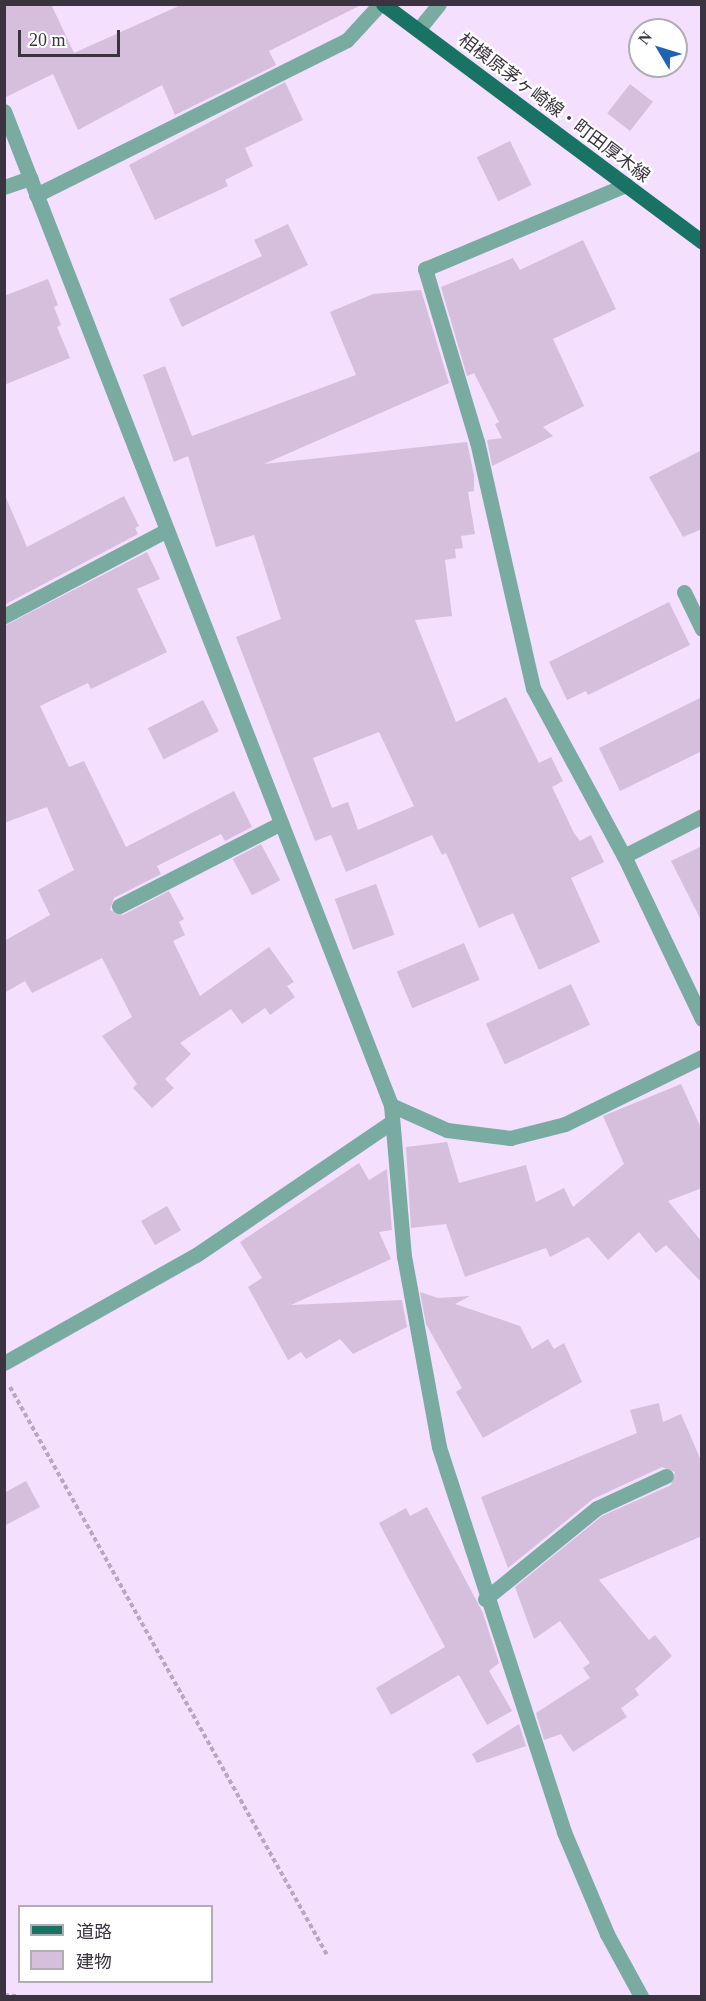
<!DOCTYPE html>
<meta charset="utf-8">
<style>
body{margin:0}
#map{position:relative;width:706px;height:2001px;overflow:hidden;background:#f4dfff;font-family:"Times New Roman","Noto Sans JP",serif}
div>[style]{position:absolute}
.building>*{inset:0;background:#d5bfdd;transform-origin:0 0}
.path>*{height:4px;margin-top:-2px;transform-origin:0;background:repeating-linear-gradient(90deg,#b8a7c0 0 4.5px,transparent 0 7.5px)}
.service>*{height:15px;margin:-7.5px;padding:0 7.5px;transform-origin:7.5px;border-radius:7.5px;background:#79aba0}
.minor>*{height:15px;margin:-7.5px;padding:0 7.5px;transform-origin:7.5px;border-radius:7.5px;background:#79aba0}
.primary>*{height:15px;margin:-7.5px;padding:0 7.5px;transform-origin:7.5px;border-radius:7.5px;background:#197365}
span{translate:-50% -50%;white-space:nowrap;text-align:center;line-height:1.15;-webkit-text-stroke:4.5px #fff;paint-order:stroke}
.street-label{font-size:18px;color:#3b333f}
.frame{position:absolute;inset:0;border:6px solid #3b333f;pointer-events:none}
.legend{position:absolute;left:18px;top:1905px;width:195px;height:78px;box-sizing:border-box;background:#fff;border:2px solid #b1adb2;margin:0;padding:8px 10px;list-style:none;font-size:18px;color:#3b333f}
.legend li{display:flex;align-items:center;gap:12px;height:30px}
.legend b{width:30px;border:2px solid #b1adb2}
.north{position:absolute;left:628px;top:18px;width:60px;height:60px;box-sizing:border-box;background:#fff;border:2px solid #b1adb2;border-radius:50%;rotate:308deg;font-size:16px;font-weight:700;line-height:24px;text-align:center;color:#3b333f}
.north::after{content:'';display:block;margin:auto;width:21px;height:27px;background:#2063b4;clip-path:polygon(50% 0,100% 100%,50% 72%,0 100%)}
.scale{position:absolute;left:18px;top:30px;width:102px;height:27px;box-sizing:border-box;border:3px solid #3b333f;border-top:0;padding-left:8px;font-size:18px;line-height:21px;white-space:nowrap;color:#3b333f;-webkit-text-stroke:4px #fff;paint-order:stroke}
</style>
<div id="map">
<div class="building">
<div style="clip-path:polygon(4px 4px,51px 4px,74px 53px,183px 4px,363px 4px,269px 51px,276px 65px,175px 115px,162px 85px,78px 130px,53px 74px,4px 98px)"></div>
<div style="clip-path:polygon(285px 82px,303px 120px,245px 148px,253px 166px,225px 180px,228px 186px,155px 220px,129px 165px)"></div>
<div style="left:630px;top:84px;width:29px;height:37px;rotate:38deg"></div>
<div style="left:510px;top:141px;width:49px;height:37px;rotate:64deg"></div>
<div style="clip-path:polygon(288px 224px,308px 265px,182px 327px,169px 299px,262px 256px,254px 240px)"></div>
<div style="clip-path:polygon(583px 240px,616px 309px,553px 339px,584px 406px,543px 427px,553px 436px,492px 466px,487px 440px,502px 438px,495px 424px,499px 422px,474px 373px,467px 376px,441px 287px,513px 258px,520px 270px)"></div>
<div style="clip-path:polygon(48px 279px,58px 305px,54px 307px,61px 325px,57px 327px,70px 358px,4px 385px,4px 296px)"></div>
<div style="clip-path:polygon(evenodd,421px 290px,449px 383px,264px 464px,467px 442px,474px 475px,474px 491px,468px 492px,475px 534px,461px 536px,463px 548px,455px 549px,456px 558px,445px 560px,452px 616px,415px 620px,456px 722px,506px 697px,539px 763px,551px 757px,563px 781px,552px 787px,574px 833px,580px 841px,591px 835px,604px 862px,571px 878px,600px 942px,539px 970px,513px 913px,479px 928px,446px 853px,442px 855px,432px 835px,346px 872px,331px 835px,315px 841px,236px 637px,281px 619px,254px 535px,216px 547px,188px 456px,174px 462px,143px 375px,165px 366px,192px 436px,356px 375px,330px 312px,373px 294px,421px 290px,379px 732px,414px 806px,358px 830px,348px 802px,332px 808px,313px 758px,379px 732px)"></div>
<div style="clip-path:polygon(702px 450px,702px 529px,683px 537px,649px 477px)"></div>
<div style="clip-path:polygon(4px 493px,27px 547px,124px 496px,139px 526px,135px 528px,138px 534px,4px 605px)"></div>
<div style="clip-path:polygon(147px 552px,160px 579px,137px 589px,167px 652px,91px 689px,88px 683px,40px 706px,69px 767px,84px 761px,126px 847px,234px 791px,252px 827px,225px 841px,221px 834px,157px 866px,161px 874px,114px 898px,110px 910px,123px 915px,169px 891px,184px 919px,179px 922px,185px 935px,173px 941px,200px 996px,269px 947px,294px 982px,287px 986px,295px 997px,270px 1015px,265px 1008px,242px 1024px,231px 1009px,180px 1043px,191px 1054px,165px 1079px,174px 1088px,152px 1108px,133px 1088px,137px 1084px,102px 1036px,132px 1017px,102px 958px,32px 993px,25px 981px,4px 993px,4px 941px,50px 915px,38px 890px,74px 870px,47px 807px,4px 823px,4px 626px)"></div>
<div style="clip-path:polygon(669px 602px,690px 645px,588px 695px,586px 691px,567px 700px,549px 662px)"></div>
<div style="clip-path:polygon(702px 697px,702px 751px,620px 791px,599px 748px)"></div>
<div style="left:203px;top:700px;width:35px;height:62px;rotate:63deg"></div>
<div style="left:261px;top:844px;width:41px;height:32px;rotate:62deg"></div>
<div style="clip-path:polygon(702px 846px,702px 922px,671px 861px)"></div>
<div style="left:376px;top:884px;width:54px;height:44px;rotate:70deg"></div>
<div style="left:464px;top:943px;width:40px;height:73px;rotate:67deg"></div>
<div style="left:571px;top:984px;width:45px;height:94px;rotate:65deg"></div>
<div style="clip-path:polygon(681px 1084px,702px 1130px,702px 1188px,668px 1201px,702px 1242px,702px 1283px,666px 1245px,656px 1253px,639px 1232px,608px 1260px,588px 1237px,550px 1257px,546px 1248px,465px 1277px,446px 1224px,411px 1228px,406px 1147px,447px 1142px,459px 1183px,526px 1165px,536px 1202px,564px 1188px,573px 1207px,624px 1164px,603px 1116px)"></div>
<div style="clip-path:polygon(359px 1163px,369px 1180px,387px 1169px,392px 1230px,379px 1232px,391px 1259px,291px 1305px,402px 1300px,407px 1327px,353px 1354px,340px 1339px,306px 1359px,301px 1352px,288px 1360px,248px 1287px,262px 1278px,240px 1242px)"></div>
<div style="left:167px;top:1206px;width:28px;height:30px;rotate:60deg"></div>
<div style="clip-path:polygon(420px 1292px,438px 1298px,470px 1296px,455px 1304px,520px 1326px,532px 1349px,548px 1339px,554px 1349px,564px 1343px,582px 1382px,483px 1438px,456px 1392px,462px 1388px,426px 1324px)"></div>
<div style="clip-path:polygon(659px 1403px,663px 1422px,681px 1414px,702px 1463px,702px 1536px,599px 1580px,649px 1640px,655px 1635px,672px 1656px,635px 1689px,639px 1695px,621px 1708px,627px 1717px,573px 1752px,561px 1734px,544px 1740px,536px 1713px,590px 1678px,583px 1668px,590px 1663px,560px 1621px,534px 1639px,515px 1587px,602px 1516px,671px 1485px,675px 1472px,662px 1467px,593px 1499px,508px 1568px,481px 1497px,637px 1433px,630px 1410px)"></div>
<div style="clip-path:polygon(26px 1481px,40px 1507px,4px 1526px,4px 1493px)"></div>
<div style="clip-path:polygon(427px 1507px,483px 1613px,499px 1663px,489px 1671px,512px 1711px,487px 1725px,459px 1675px,391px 1715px,376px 1688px,445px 1647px,379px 1523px,406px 1508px,410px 1516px)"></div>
<div style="clip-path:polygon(519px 1724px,526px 1746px,477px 1763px,472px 1754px)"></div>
</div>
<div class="path">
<div style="left:10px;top:1387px;width:650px;rotate:60.83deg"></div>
<div style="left:4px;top:1995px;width:12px;rotate:5deg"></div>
</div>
<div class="service">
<div style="left:4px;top:187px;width:28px;rotate:-19deg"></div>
<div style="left:533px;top:688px;width:252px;rotate:-102.8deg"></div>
<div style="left:477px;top:442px;width:181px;rotate:-106.7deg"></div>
<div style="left:425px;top:269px;width:218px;rotate:-22.7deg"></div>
<div style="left:119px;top:906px;width:182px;rotate:-27.1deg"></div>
<div style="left:485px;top:1599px;width:144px;rotate:-39.1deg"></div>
<div style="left:597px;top:1508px;width:76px;rotate:-24.9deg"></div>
</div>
<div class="minor">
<div style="left:418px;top:30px;width:33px;rotate:-51deg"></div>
<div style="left:4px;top:111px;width:1067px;rotate:68.73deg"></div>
<div style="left:391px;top:1105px;width:61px;rotate:24.1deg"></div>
<div style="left:447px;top:1130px;width:64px;rotate:7.2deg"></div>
<div style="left:510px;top:1138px;width:57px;rotate:-14.3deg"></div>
<div style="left:565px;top:1124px;width:153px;rotate:-26.1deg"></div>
<div style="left:36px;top:195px;width:347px;rotate:-26.5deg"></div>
<div style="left:347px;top:40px;width:49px;rotate:-47.5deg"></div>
<div style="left:684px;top:592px;width:41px;rotate:64.1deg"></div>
<div style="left:4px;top:616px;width:184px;rotate:-27.8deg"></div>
<div style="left:533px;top:688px;width:191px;rotate:61.6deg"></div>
<div style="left:624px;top:856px;width:181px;rotate:64.4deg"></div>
<div style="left:624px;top:856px;width:88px;rotate:-27.1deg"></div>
<div style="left:391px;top:1105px;width:152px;rotate:85.1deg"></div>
<div style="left:404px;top:1256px;width:194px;rotate:79.6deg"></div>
<div style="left:439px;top:1447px;width:405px;rotate:72deg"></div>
<div style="left:564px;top:1832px;width:111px;rotate:67.1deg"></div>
<div style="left:607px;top:1934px;width:71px;rotate:61.3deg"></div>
<div style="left:4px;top:1363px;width:220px;rotate:-29.4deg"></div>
<div style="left:196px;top:1255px;width:237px;rotate:-34.2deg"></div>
</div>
<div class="primary">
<div style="left:383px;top:4px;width:398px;rotate:36.7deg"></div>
</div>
<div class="street-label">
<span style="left:554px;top:108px;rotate:37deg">相模原茅ヶ崎線・町田厚木線</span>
</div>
<div class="frame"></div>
<ul class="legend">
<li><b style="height:8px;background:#197365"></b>道路</li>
<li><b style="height:16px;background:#d5bfdd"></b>建物</li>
</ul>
<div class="north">N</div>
<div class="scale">20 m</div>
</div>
